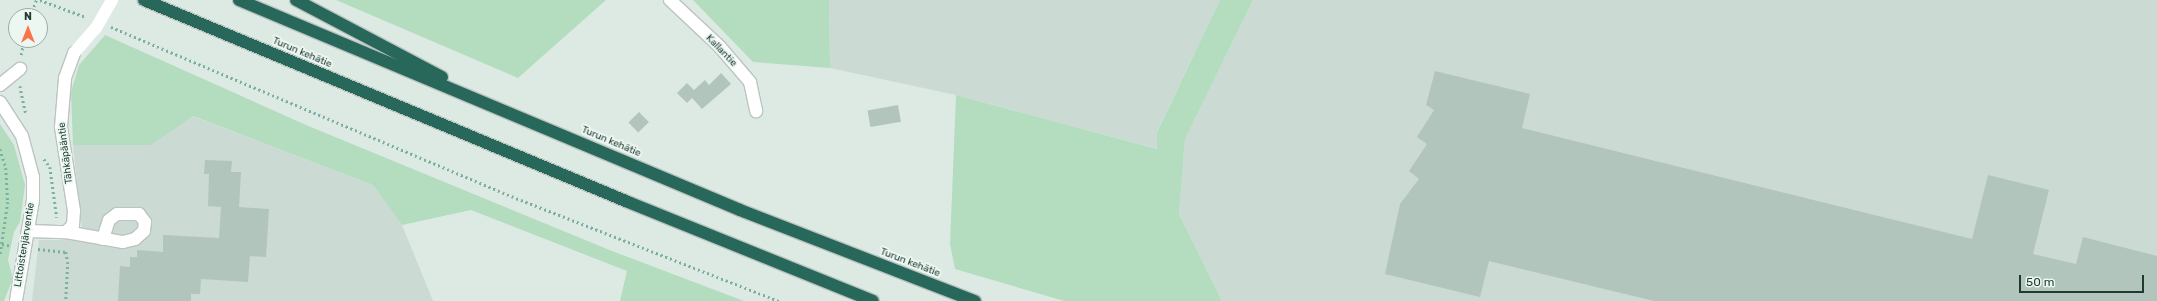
<!DOCTYPE html>
<meta charset="utf-8">
<style>
body{margin:0}
#map{position:relative;width:2157px;height:301px;overflow:hidden;background:#ddeae4;font-family:Rubik,sans-serif}
div>[style]{position:absolute}
.built>*{inset:0;background:#cbdad3}
.green>*{inset:0;background:#b3ddbe}
.building>*{inset:0;background:#b2c5bd;transform-origin:0 0}
.path>*{height:2.5px;margin-top:-1.25px;transform-origin:0;background:repeating-linear-gradient(90deg,#7bb09f 0 2px,transparent 0 5px)}
.roads{filter:drop-shadow(1px 0 #bcc4c2) drop-shadow(-1px 0 #bcc4c2) drop-shadow(0 1px #bcc4c2) drop-shadow(0 -1px #bcc4c2)}
.minor>*{height:12px;margin:-6px;padding:0 6px;transform-origin:6px;border-radius:6px;background:#fff}
.highway>*{height:12px;margin:-6px;padding:0 6px;transform-origin:6px;border-radius:6px;background:#28685a}
.minor-bridge>*{height:12px;margin:-6px;padding:0 6px;transform-origin:6px;border-radius:6px;background:#fff}
span{translate:-50% -50%;white-space:nowrap;text-align:center;line-height:1.15;-webkit-text-stroke:4px #edf7f2;paint-order:stroke}
.street-label{font-size:10px;color:#1e3a32}
.north{position:absolute;left:8px;top:8px;width:40px;height:40px;box-sizing:border-box;background:#edf7f2;border:1px solid #9aaba5;border-radius:50%;rotate:0deg;font-size:11px;font-weight:700;line-height:16px;text-align:center;color:#1e3a32}
.north::after{content:'';display:block;margin:auto;width:14px;height:18px;background:#fb7449;clip-path:polygon(50% 0,100% 100%,50% 72%,0 100%)}
.scale{position:absolute;left:2019px;top:275px;width:125px;height:18px;box-sizing:border-box;border:2px solid #1e3a32;border-top:0;padding-left:5px;font-size:12px;line-height:14px;white-space:nowrap;color:#1e3a32;-webkit-text-stroke:3px #edf7f2;paint-order:stroke}
</style>
<div id="map">
<div class="built">
<div style="clip-path:polygon(829px 0,1220px 0,1157px 131px,1158px 149px,956px 95px,830px 68px)"></div>
<div style="clip-path:polygon(1253px 0,2157px 0,2157px 301px,1222px 301px,1179px 214px,1185px 139px)"></div>
<div style="clip-path:polygon(192px 116px,373px 185px,402px 225px,433px 301px,32px 301px,39px 240px,72px 240px,82px 228px,73px 145px,151px 145px)"></div>
</div>
<div class="green">
<div style="clip-path:polygon(336px 0,606px 0,518px 78px)"></div>
<div style="clip-path:polygon(693px 0,829px 0,830px 68px,753px 62px)"></div>
<div style="clip-path:polygon(1220px 0,1253px 0,1185px 139px,1179px 214px,1222px 301px,1064px 301px,955px 269px,950px 244px,956px 95px,1157px 149px,1157px 132px)"></div>
<div style="clip-path:polygon(105px 35px,306px 125px,612px 251px,744px 301px,620px 301px,627px 271px,471px 210px,402px 225px,373px 185px,193px 116px,151px 145px,73px 145px,71px 92px,79px 65px)"></div>
<div style="clip-path:polygon(0 124px,14px 145px,25px 185px,20px 222px,14px 232px,8px 260px,13px 278px,4px 301px,0 301px)"></div>
</div>
<div class="building">
<div style="clip-path:polygon(1435px 71px,1530px 94px,1522px 128px,1972px 239px,1988px 175px,2049px 190px,2033px 254px,2076px 264px,2083px 237px,2157px 256px,2157px 301px,1654px 301px,1489px 261px,1480px 297px,1385px 274px,1400px 204px,1419px 179px,1409px 171px,1427px 144px,1417px 137px,1434px 110px,1426px 105px)"></div>
<div style="clip-path:polygon(721px 73px,731px 84px,702px 109px,692px 98px,687px 103px,677px 93px,687px 83px,694px 90px,705px 80px,709px 85px)"></div>
<div style="left:898px;top:105px;width:17px;height:31px;rotate:80deg"></div>
<div style="left:639px;top:112px;width:14px;height:15px;rotate:45deg"></div>
<div style="clip-path:polygon(205px 160px,232px 161px,231px 172px,241px 172px,239px 207px,269px 209px,266px 257px,250px 256px,248px 282px,201px 279px,200px 294px,191px 294px,191px 301px,118px 301px,120px 266px,130px 267px,130px 257px,137px 257px,137px 250px,163px 252px,163px 235px,219px 238px,221px 207px,208px 206px,209px 174px,204px 174px)"></div>
</div>
<div class="path">
<div style="left:40px;top:0;width:49px;rotate:20.3deg"></div>
<div style="left:30px;top:16px;width:17px;rotate:-69deg"></div>
<div style="left:111px;top:27px;width:445px;rotate:22.9deg"></div>
<div style="left:521px;top:200px;width:277px;rotate:21.4deg"></div>
<div style="left:21px;top:55px;width:15px;rotate:-79deg"></div>
<div style="left:20px;top:86px;width:29px;rotate:78deg"></div>
<div style="left:0;top:149px;width:20px;rotate:72deg"></div>
<div style="left:6px;top:168px;width:34px;rotate:87deg"></div>
<div style="left:8px;top:202px;width:55px;rotate:98.4deg"></div>
<div style="left:44px;top:159px;width:10px;rotate:53deg"></div>
<div style="left:50px;top:167px;width:51px;rotate:82.2deg"></div>
<div style="left:2px;top:244px;width:10px;rotate:11deg"></div>
<div style="left:38px;top:249px;width:28px;rotate:6deg"></div>
<div style="left:66px;top:252px;width:10px;rotate:79deg"></div>
<div style="left:68px;top:262px;width:39px;rotate:93deg"></div>
</div>
<div class="roads">
<div class="minor">
<div style="left:670px;top:0;width:69px;rotate:43.2deg"></div>
<div style="left:720px;top:47px;width:46px;rotate:49.4deg"></div>
<div style="left:750px;top:82px;width:30px;rotate:78deg"></div>
<div style="left:0;top:85px;width:26px;rotate:-39deg"></div>
<div style="left:0;top:102px;width:40px;rotate:57.1deg"></div>
<div style="left:22px;top:136px;width:42px;rotate:75deg"></div>
<div style="left:33px;top:177px;width:23px;rotate:90deg"></div>
<div style="left:33px;top:200px;width:102px;rotate:99.6deg"></div>
<div style="left:29px;top:231px;width:37px;rotate:2deg"></div>
<div style="left:66px;top:232px;width:10px;rotate:-45deg"></div>
<div style="left:73px;top:225px;width:14px;rotate:-86deg"></div>
<div style="left:74px;top:211px;width:85px;rotate:-98.8deg"></div>
<div style="left:61px;top:127px;width:49px;rotate:-85.3deg"></div>
<div style="left:65px;top:78px;width:27px;rotate:-70deg"></div>
<div style="left:66px;top:232px;width:58px;rotate:10deg"></div>
<div style="left:123px;top:242px;width:12px;rotate:-14deg"></div>
<div style="left:135px;top:239px;width:12px;rotate:-42deg"></div>
<div style="left:144px;top:231px;width:9px;rotate:-84deg"></div>
<div style="left:145px;top:222px;width:10px;rotate:-127deg"></div>
<div style="left:139px;top:214px;width:22px;rotate:180deg"></div>
<div style="left:117px;top:214px;width:10px;rotate:143deg"></div>
<div style="left:109px;top:220px;width:20px;rotate:108deg"></div>
</div>
<div class="highway">
<div style="left:144px;top:0;width:524px;rotate:22.65deg"></div>
<div style="left:628px;top:202px;width:264px;rotate:22deg"></div>
<div style="left:239px;top:0;width:543px;rotate:22.74deg"></div>
<div style="left:740px;top:210px;width:252px;rotate:21.2deg"></div>
<div style="left:296px;top:0;width:165px;rotate:27.8deg"></div>
</div>
</div>
<div class="minor-bridge">
<div style="left:74px;top:53px;width:33px;rotate:-49deg"></div>
<div style="left:96px;top:28px;width:32px;rotate:-60deg"></div>
</div>
<div class="street-label">
<span style="left:721px;top:51px;rotate:46deg">Kallantie</span>
<span style="left:302px;top:53px;rotate:23deg">Turun kehätie</span>
<span style="left:611px;top:142px;rotate:23deg">Turun kehätie</span>
<span style="left:66px;top:153px;rotate:-97deg">Tähkäpääntie</span>
<span style="left:25px;top:245px;rotate:-81deg">Littoistenjärventie</span>
<span style="left:910px;top:263px;rotate:21deg">Turun kehätie</span>
</div>
<div class="north">N</div>
<div class="scale">50 m</div>
</div>
